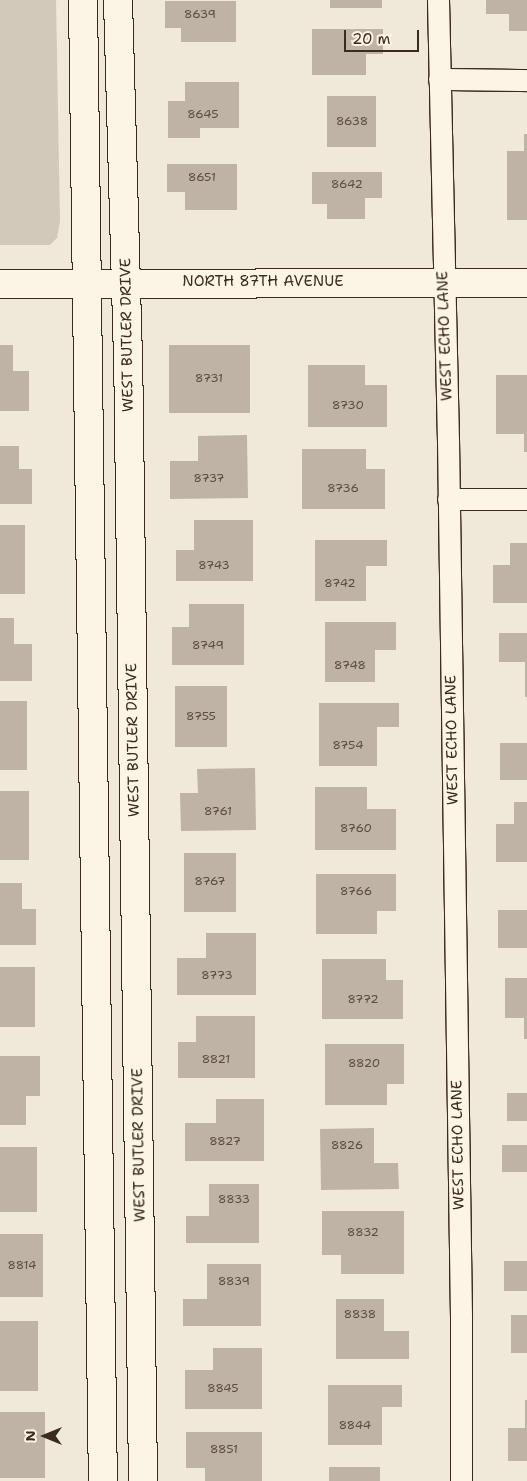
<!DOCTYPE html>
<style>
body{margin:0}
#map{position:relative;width:527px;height:1481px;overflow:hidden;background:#f0e9d9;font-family:"Shantell Sans",sans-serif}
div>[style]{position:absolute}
.green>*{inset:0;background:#d2c9ba}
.building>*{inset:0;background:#beb3a4;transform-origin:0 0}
.roads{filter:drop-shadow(1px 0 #3b2a1e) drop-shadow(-1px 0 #3b2a1e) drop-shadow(0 1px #3b2a1e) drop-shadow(0 -1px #3b2a1e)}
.street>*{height:21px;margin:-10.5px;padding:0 10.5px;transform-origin:10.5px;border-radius:10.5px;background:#fcf5e5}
.secondary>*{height:28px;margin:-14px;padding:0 14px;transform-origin:14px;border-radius:14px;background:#fcf5e5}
span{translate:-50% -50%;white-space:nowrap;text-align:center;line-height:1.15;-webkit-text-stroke:4px #fcf5e5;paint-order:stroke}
.number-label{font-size:12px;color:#5c4c40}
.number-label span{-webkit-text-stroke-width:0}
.street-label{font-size:15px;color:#3b2a1e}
.north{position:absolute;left:20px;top:1411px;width:50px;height:50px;-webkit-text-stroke:4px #fcf5e5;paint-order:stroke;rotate:270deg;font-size:14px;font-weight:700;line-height:20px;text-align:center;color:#3b2a1e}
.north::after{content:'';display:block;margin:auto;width:18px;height:22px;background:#3b2a1e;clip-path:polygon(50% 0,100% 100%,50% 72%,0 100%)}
.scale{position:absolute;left:344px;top:30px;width:75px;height:22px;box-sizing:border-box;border:2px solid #3b2a1e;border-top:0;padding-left:6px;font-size:15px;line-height:18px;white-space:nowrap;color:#3b2a1e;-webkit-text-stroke:4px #fcf5e5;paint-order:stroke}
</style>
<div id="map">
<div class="green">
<div style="clip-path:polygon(0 0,56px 0,60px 221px,57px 238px,50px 245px,0 245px)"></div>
</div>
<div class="building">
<div style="left:330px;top:0;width:52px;height:8px"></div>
<div style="clip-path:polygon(486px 0,527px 0,527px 31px,509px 31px,509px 14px,486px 14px)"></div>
<div style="clip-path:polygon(165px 1px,236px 1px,236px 42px,181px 42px,181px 28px,165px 28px)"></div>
<div style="clip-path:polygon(312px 29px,383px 29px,383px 54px,366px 54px,366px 75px,312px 75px)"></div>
<div style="clip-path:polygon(185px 82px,239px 82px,239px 128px,200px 128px,200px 138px,168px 138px,168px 101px,185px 101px)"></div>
<div style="left:327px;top:96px;width:49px;height:51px"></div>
<div style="clip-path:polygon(524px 134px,527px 134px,527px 220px,507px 220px,507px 151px,524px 151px)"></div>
<div style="clip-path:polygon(167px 164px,237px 164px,237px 210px,185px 210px,185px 192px,167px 192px)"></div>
<div style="clip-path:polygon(312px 172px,382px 172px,382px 198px,365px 198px,365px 219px,327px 219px,327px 204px,312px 204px)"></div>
<div style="clip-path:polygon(0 345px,13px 345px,13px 371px,29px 371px,29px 411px,0 411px)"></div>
<div style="left:169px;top:345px;width:81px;height:68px"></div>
<div style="clip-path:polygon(308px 365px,365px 365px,365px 385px,387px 385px,387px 427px,308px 427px)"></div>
<div style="clip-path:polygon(496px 375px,527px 375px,527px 452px,524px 452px,524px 434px,496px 434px)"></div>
<div style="clip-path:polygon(247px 435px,248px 498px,170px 499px,170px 461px,198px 461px,198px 436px)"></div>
<div style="clip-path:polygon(0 446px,19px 446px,19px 469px,32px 469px,32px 504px,0 504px)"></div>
<div style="clip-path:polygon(302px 449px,366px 449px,366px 469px,385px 469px,385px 509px,302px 509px)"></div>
<div style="clip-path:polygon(194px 520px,253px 520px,253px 581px,176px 581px,176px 550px,194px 550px)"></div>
<div style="left:0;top:525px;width:25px;height:69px"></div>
<div style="clip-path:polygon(315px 540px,387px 540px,387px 566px,366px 566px,366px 601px,315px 601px)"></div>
<div style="clip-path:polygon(510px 543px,527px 543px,527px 603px,493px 603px,493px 565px,510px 565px)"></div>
<div style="clip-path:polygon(189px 604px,244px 604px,244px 665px,172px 665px,172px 627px,189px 627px)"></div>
<div style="clip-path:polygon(0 618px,14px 618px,14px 644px,32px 644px,32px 681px,0 681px)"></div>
<div style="clip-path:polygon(325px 622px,396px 622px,396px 650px,375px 650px,375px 682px,325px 682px)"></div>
<div style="clip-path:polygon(499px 633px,527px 633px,527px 697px,525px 697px,525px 662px,499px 662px)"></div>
<div style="left:175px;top:686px;width:52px;height:61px"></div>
<div style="left:0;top:701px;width:27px;height:69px"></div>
<div style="clip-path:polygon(319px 703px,399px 703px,399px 727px,377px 727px,377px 766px,319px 766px)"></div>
<div style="left:500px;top:743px;width:27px;height:37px"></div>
<div style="clip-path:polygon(255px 768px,256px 830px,181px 831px,180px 793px,198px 793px,197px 769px)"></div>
<div style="clip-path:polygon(315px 787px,367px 787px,367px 809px,396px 809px,396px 850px,315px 850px)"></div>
<div style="left:0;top:791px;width:29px;height:69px"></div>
<div style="clip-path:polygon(514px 802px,527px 802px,527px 862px,496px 862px,496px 824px,514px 824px)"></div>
<div style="left:184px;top:853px;width:52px;height:59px"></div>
<div style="clip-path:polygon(316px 874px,396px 874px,396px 911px,377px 911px,377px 934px,316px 934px)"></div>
<div style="clip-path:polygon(0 883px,22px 883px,22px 909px,36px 909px,36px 945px,0 945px)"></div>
<div style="left:498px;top:910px;width:29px;height:38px"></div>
<div style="clip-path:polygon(206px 933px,256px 933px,256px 995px,177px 995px,177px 958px,206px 958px)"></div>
<div style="clip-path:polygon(322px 959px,386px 959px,386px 980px,403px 980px,403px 1019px,322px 1019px)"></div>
<div style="left:0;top:967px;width:35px;height:60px"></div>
<div style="clip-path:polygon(505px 978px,527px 978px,527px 1039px,524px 1039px,524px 1018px,505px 1018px)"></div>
<div style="clip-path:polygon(196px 1016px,255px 1016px,255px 1078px,178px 1078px,178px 1042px,196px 1042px)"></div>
<div style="clip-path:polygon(325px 1044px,404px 1044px,404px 1084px,387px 1084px,387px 1105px,325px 1105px)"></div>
<div style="clip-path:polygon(0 1056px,40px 1056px,40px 1096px,26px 1096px,26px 1125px,0 1125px)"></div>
<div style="left:507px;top:1093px;width:20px;height:28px"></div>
<div style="clip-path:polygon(216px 1099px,264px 1099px,264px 1161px,185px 1161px,185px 1123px,216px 1123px)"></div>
<div style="clip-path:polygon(374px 1128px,374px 1163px,398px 1163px,399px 1189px,321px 1190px,320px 1129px)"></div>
<div style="left:502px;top:1145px;width:25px;height:27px"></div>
<div style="left:0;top:1147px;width:37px;height:65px"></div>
<div style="clip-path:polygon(209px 1184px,259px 1184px,259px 1243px,186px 1243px,186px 1216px,209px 1216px)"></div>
<div style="clip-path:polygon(322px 1211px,404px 1211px,404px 1274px,341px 1274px,341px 1255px,322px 1255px)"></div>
<div style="left:0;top:1234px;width:43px;height:63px"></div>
<div style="left:504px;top:1261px;width:23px;height:30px"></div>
<div style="clip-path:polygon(207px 1264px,261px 1264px,261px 1326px,183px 1326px,183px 1299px,207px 1299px)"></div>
<div style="clip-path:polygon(336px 1299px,384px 1299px,384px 1331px,409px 1331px,409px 1359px,336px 1359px)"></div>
<div style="left:511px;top:1315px;width:16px;height:38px"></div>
<div style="left:0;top:1321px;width:38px;height:70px"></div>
<div style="clip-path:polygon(213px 1348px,262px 1348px,262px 1409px,185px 1409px,185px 1370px,213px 1370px)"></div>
<div style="clip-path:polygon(328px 1385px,402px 1385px,402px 1407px,382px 1407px,382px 1445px,328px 1445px)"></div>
<div style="clip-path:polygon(525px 1400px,527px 1400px,527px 1461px,508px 1461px,508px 1428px,525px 1428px)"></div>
<div style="left:0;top:1412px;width:45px;height:66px"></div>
<div style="clip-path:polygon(186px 1432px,262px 1432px,262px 1481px,205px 1481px,205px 1468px,186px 1468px)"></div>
<div style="left:329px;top:1467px;width:51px;height:14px"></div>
</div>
<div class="roads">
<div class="street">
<div style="left:438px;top:0;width:440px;rotate:88.7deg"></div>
<div style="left:448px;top:440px;width:875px;rotate:89.15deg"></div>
<div style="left:461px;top:1315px;width:166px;rotate:90deg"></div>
<div style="left:439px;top:79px;width:88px;rotate:0.7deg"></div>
<div style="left:448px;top:499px;width:79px"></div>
</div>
<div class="secondary">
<div style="left:83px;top:0;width:1481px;rotate:89.23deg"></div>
<div style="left:118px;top:0;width:348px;rotate:88.4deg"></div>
<div style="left:128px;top:348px;width:1133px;rotate:89.24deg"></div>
<div style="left:0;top:284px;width:527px;rotate:-0.11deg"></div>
</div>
</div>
<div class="number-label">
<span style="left:200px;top:15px">8639</span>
<span style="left:203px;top:115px">8645</span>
<span style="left:352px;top:122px">8638</span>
<span style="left:202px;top:178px">8651</span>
<span style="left:347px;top:185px">8642</span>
<span style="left:209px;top:379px">8731</span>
<span style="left:348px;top:406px">8730</span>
<span style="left:209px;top:479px">8737</span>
<span style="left:343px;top:489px">8736</span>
<span style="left:214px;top:566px">8743</span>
<span style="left:340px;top:584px">8742</span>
<span style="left:208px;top:646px">8749</span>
<span style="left:350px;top:666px">8748</span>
<span style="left:201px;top:717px">8755</span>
<span style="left:348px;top:746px">8754</span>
<span style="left:218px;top:812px">8761</span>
<span style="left:356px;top:829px">8760</span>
<span style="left:210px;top:882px">8767</span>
<span style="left:356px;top:892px">8766</span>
<span style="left:217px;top:976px">8773</span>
<span style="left:363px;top:1000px">8772</span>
<span style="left:216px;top:1060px">8821</span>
<span style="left:364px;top:1064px">8820</span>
<span style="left:225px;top:1142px">8827</span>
<span style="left:347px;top:1146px">8826</span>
<span style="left:234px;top:1200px">8833</span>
<span style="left:363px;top:1233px">8832</span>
<span style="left:22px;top:1266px">8814</span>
<span style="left:234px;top:1282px">8839</span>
<span style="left:360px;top:1315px">8838</span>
<span style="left:223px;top:1389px">8845</span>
<span style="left:355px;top:1426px">8844</span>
<span style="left:224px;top:1450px">8851</span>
</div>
<div class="street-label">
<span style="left:263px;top:282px">NORTH 87TH AVENUE</span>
<span style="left:127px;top:335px;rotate:-91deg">WEST BUTLER DRIVE</span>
<span style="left:445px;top:336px;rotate:-92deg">WEST ECHO LANE</span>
<span style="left:133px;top:740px;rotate:-91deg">WEST BUTLER DRIVE</span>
<span style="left:452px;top:740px;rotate:-91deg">WEST ECHO LANE</span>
<span style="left:139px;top:1145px;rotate:-91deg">WEST BUTLER DRIVE</span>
<span style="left:458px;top:1145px;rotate:-91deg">WEST ECHO LANE</span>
</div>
<div class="north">N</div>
<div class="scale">20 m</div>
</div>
